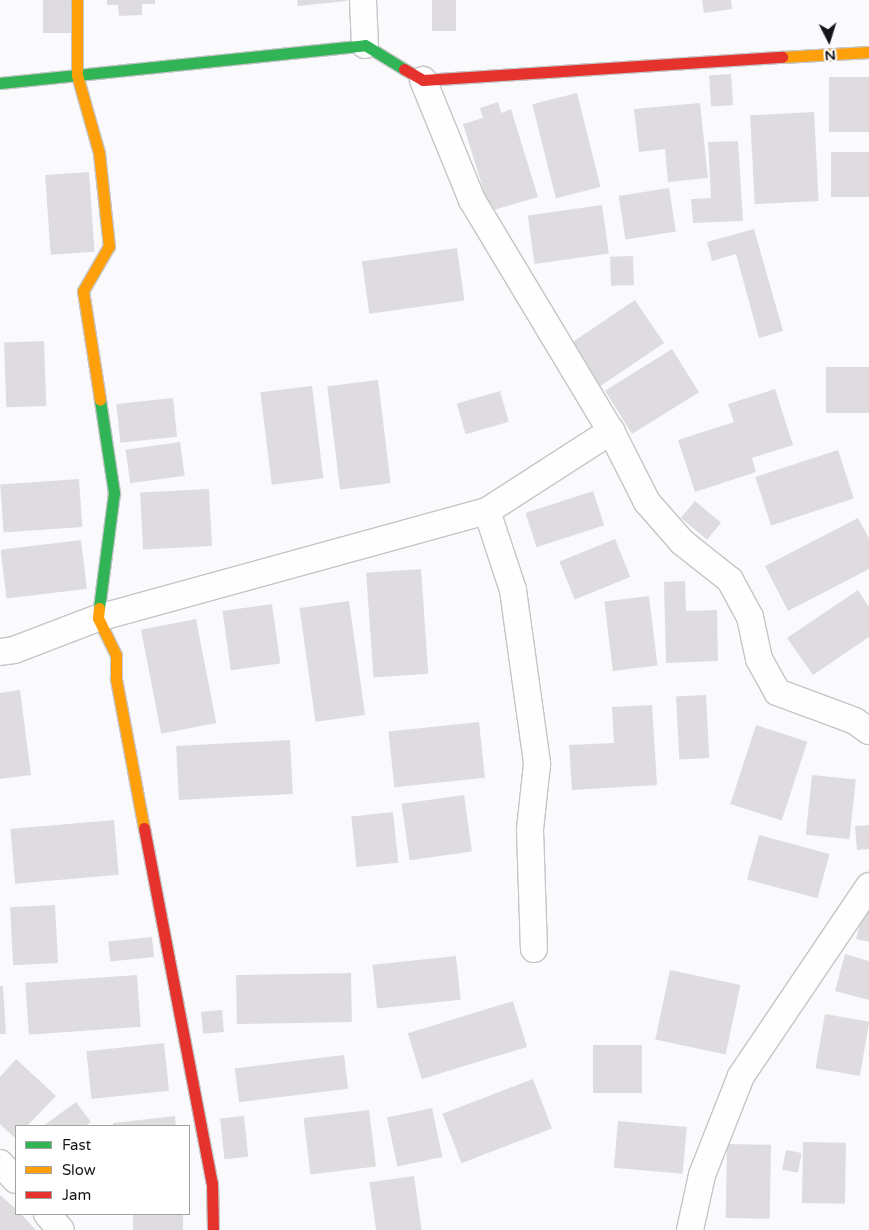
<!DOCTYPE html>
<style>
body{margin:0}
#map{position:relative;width:869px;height:1230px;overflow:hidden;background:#fafafc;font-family:"Varela Round",sans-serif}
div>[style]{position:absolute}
.building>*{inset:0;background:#dedcde;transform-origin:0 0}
.roads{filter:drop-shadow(1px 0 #c4c5c7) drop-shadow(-1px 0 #c4c5c7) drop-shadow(0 1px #c4c5c7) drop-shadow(0 -1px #c4c5c7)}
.street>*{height:26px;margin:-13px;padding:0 13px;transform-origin:13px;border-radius:13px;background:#fefeff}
.fast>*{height:11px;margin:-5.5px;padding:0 5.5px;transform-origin:5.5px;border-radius:5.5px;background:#30b455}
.slow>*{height:11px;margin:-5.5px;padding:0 5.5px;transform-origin:5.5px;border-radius:5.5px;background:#ff9f0a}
.jam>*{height:11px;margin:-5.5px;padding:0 5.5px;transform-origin:5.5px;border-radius:5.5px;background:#e5322d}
span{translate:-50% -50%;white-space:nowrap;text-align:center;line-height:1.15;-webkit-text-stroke:4px #fff;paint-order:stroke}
.legend{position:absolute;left:15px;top:1125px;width:175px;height:90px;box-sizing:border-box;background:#fff;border:1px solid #a2a2a3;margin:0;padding:6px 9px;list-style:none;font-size:15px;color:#161619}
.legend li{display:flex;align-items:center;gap:10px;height:25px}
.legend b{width:25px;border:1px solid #a2a2a3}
.north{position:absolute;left:804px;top:15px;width:50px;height:50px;-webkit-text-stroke:4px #fff;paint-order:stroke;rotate:175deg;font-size:14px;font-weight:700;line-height:20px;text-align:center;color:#161619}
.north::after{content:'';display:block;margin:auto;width:18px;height:22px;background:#161619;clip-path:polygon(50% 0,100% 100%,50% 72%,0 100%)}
</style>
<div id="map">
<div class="building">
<div style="left:43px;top:0;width:33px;height:33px"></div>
<div style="clip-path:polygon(107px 0,155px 0,155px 4px,142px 4px,142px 15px,119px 16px,118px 5px,107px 5px)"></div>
<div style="clip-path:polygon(297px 0,347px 0,347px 1px,298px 6px)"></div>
<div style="left:432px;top:0;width:24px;height:31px"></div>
<div style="clip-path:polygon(702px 0,731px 0,732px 9px,704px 13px)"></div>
<div style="left:731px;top:74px;width:31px;height:22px;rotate:86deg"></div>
<div style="left:869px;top:77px;width:55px;height:40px;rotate:90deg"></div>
<div style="left:577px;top:93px;width:97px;height:46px;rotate:76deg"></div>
<div style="clip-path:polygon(498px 102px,501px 113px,511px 109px,538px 197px,490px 211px,463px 124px,483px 118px,480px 108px)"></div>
<div style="clip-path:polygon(700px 103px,708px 178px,668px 182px,665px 149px,639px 152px,634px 109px)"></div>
<div style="left:814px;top:112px;width:89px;height:64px;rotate:87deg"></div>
<div style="clip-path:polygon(738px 141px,743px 221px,693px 223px,691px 199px,711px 198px,708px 142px)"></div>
<div style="left:869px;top:152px;width:45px;height:38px;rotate:90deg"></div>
<div style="left:89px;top:172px;width:80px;height:44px;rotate:86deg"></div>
<div style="left:669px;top:188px;width:44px;height:51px;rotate:81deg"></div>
<div style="left:602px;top:205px;width:49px;height:75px;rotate:82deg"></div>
<div style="clip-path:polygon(754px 229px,783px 331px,759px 338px,736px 254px,712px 261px,707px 242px)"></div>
<div style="left:457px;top:248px;width:53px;height:96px;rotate:82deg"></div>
<div style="left:633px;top:256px;width:29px;height:23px;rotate:88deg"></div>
<div style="left:635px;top:300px;width:52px;height:82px;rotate:56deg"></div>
<div style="left:44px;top:341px;width:65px;height:40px;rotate:88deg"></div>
<div style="left:672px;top:349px;width:51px;height:79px;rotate:58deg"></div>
<div style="left:869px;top:367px;width:46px;height:43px;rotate:90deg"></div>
<div style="left:378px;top:380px;width:104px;height:51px;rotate:83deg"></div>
<div style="left:312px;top:386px;width:93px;height:52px;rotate:83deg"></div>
<div style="clip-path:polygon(775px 389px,793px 445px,752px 458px,756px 472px,695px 492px,678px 440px,734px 422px,728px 404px)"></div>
<div style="left:500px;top:391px;width:32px;height:45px;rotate:74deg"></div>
<div style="left:173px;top:398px;width:39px;height:57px;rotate:84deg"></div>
<div style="left:180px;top:442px;width:34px;height:55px;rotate:82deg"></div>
<div style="left:838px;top:450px;width:51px;height:87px;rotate:72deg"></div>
<div style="left:79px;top:479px;width:48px;height:79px;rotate:86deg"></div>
<div style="left:209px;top:489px;width:57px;height:69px;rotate:87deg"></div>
<div style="left:593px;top:491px;width:36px;height:71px;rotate:72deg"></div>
<div style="left:695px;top:501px;width:34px;height:22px;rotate:40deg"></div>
<div style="clip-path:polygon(858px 518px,869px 538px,869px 569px,788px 611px,765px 566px)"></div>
<div style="left:615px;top:539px;width:41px;height:60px;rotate:68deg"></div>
<div style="left:81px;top:540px;width:49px;height:81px;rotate:83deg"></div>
<div style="left:421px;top:569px;width:105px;height:55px;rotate:86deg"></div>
<div style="clip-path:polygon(685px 581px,686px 611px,717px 610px,718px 661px,666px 663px,664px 582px)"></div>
<div style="clip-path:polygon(858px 590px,869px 607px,869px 637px,813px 675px,787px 638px)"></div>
<div style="left:649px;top:596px;width:70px;height:45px;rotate:83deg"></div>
<div style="left:349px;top:601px;width:115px;height:50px;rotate:82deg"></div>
<div style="left:272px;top:604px;width:60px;height:50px;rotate:82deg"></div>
<div style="left:196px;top:619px;width:106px;height:56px;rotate:79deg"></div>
<div style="clip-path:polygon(20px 690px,31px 775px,0 779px,0 693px)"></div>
<div style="left:706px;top:695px;width:63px;height:30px;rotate:87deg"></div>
<div style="clip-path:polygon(652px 705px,657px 785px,572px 790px,569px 745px,614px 743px,612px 707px)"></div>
<div style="left:479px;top:722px;width:56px;height:91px;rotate:84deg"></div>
<div style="left:756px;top:725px;width:54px;height:83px;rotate:18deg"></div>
<div style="left:290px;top:740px;width:54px;height:114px;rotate:87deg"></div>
<div style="left:812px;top:775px;width:44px;height:60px;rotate:6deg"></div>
<div style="left:464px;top:795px;width:57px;height:63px;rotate:82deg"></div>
<div style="left:393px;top:812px;width:51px;height:42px;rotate:84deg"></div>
<div style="left:114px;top:820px;width:55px;height:104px;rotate:85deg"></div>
<div style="clip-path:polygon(869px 825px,869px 849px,857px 850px,855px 826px)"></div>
<div style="left:759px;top:835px;width:73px;height:46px;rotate:15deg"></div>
<div style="clip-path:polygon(865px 904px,869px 904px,869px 942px,856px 939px)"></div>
<div style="left:55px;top:905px;width:58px;height:45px;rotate:87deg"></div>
<div style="left:152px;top:937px;width:20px;height:44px;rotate:84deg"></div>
<div style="clip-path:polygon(845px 954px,869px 961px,869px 1000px,835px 991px)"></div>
<div style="left:456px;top:956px;width:44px;height:84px;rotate:84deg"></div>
<div style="left:670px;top:970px;width:72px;height:71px;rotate:12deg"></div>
<div style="left:351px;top:973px;width:49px;height:115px;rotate:89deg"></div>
<div style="left:137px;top:975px;width:52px;height:112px;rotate:86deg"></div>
<div style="clip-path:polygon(0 986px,3px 986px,6px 1034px,0 1034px)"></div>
<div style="left:513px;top:1001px;width:48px;height:110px;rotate:73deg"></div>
<div style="left:222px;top:1010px;width:22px;height:21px;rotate:85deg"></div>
<div style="left:825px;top:1014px;width:45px;height:55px;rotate:10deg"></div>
<div style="left:164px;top:1043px;width:48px;height:78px;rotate:84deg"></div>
<div style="left:593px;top:1045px;width:49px;height:48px"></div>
<div style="left:344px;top:1055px;width:34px;height:110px;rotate:83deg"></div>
<div style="clip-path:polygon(16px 1059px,56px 1096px,27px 1126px,16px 1126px,16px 1139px,0 1124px,0 1077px)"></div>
<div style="left:533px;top:1079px;width:53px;height:97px;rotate:69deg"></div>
<div style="clip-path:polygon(76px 1102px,91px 1122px,85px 1126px,43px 1126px)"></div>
<div style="left:432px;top:1108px;width:50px;height:46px;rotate:78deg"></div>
<div style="left:369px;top:1110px;width:57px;height:66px;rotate:83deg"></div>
<div style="clip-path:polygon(175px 1116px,176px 1126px,113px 1126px,113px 1123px)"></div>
<div style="left:244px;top:1116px;width:41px;height:24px;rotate:84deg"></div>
<div style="left:618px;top:1121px;width:69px;height:47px;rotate:5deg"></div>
<div style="left:803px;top:1142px;width:43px;height:61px;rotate:1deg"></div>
<div style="left:727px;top:1144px;width:44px;height:74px;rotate:1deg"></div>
<div style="left:786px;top:1150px;width:16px;height:20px;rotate:11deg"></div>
<div style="left:414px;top:1176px;width:55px;height:45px;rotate:82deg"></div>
<div style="clip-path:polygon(0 1195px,16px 1209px,16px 1214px,21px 1214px,36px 1230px,0 1230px)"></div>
<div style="left:133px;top:1214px;width:50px;height:16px"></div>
</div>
<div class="roads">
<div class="street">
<div style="left:363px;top:0;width:45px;rotate:87.5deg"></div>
<div style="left:423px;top:80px;width:130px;rotate:67.8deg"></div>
<div style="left:472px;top:200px;width:270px;rotate:59deg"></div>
<div style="left:611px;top:431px;width:80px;rotate:63.1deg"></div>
<div style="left:647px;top:502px;width:53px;rotate:48.8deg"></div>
<div style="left:682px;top:542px;width:61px;rotate:38.4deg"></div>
<div style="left:730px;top:580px;width:42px;rotate:61.6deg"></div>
<div style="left:750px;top:617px;width:43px;rotate:77.9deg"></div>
<div style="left:759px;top:659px;width:38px;rotate:61deg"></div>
<div style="left:777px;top:692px;width:83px;rotate:20.4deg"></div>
<div style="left:855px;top:721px;width:17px;rotate:36deg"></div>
<div style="left:487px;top:511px;width:83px;rotate:71.8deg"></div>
<div style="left:513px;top:590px;width:176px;rotate:82.1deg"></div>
<div style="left:537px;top:764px;width:66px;rotate:96.1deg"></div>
<div style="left:530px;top:830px;width:119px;rotate:88.1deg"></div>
<div style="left:0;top:652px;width:14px;rotate:-8deg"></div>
<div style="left:14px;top:650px;width:90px;rotate:-20.9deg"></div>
<div style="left:98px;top:618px;width:403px;rotate:-15.4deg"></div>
<div style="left:487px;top:511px;width:148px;rotate:-32.8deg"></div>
<div style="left:0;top:1163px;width:23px;rotate:47deg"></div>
<div style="left:47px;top:1214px;width:21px;rotate:49deg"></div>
<div style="left:690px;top:1230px;width:56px;rotate:-77.7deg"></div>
<div style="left:702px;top:1175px;width:106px;rotate:-68.5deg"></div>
<div style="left:741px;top:1076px;width:229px;rotate:-56deg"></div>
</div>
<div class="fast">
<div style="left:0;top:83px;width:367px;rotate:-5.9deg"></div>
<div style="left:365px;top:45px;width:46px;rotate:31.6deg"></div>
<div style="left:99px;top:608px;width:116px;rotate:-82.6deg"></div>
<div style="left:114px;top:493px;width:94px;rotate:-98.6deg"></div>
</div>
<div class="slow">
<div style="left:77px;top:0;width:75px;rotate:90deg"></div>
<div style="left:77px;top:75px;width:81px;rotate:74.2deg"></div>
<div style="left:99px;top:153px;width:94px;rotate:83.9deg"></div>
<div style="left:109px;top:246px;width:52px;rotate:120deg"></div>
<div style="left:83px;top:291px;width:110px;rotate:81.1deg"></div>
<div style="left:782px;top:57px;width:87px;rotate:-3.3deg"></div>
<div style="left:99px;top:608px;width:10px;rotate:96deg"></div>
<div style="left:98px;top:618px;width:41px;rotate:64.1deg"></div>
<div style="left:116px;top:655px;width:24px;rotate:90deg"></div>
<div style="left:116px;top:679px;width:152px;rotate:79.4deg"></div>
</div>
<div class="jam">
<div style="left:404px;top:69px;width:22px;rotate:30deg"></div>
<div style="left:423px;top:80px;width:360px;rotate:-3.7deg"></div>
<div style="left:144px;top:828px;width:361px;rotate:79.2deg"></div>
<div style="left:212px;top:1183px;width:47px;rotate:88.8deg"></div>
</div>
</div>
<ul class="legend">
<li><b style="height:6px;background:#30b455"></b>Fast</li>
<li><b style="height:6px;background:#ff9f0a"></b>Slow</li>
<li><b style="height:6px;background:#e5322d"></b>Jam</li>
</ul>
<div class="north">N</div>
</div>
